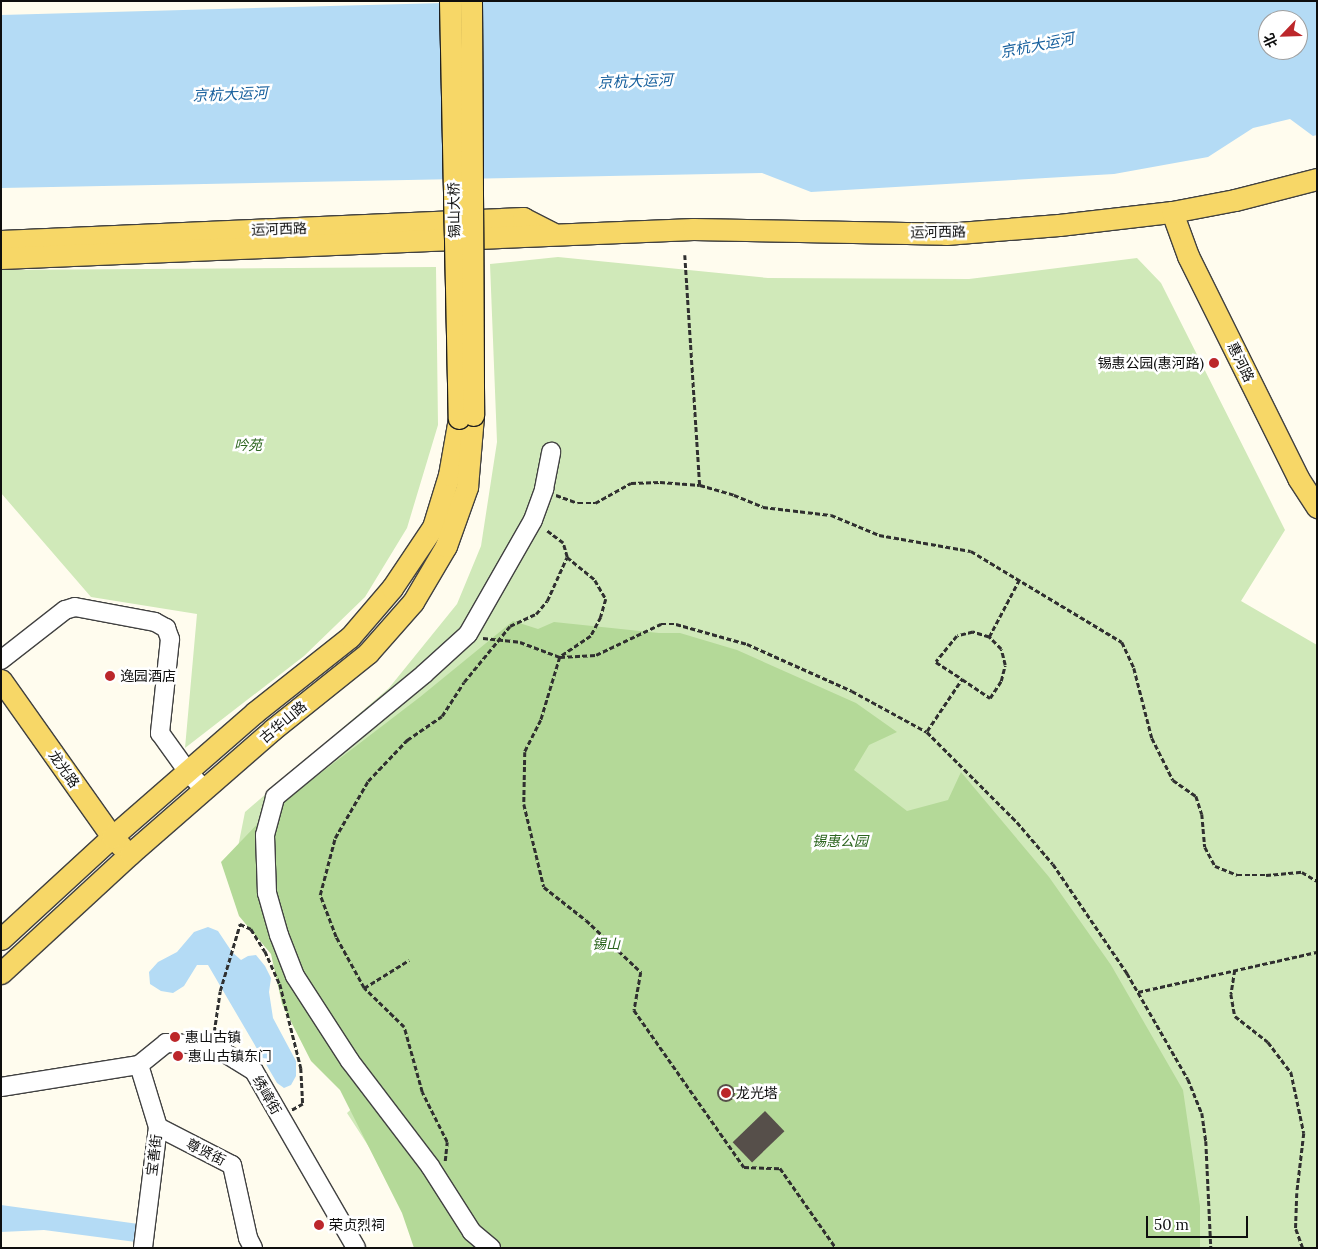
<!DOCTYPE html>
<meta charset="utf-8">
<style>
body{margin:0}
#map{position:relative;width:1318px;height:1249px;overflow:hidden;background:#fffcee;font-family:Lora,"Noto Sans SC",serif}
div>[style]{position:absolute}
.green>*{inset:0;background:#d0e9b9}
.forest>*{inset:0;background:#b4d998}
.water>*{inset:0;background:#b4dbf5}
.building>*{inset:0;background:#564f4a;transform-origin:0 0}
.round{border-radius:50%}
.path>*{height:2.5px;margin-top:-1.25px;transform-origin:0;background:repeating-linear-gradient(90deg,#303030 0 5px,transparent 0 7.5px)}
.roads{filter:drop-shadow(1px 0 #414141) drop-shadow(-1px 0 #414141) drop-shadow(0 1px #414141) drop-shadow(0 -1px #414141)}
.minor>*{height:18px;margin:-9px;padding:0 9px;transform-origin:9px;border-radius:9px;background:#fff}
.major>*{height:21px;margin:-10.5px;padding:0 10.5px;transform-origin:10.5px;border-radius:10.5px;background:#f7d767}
.bridges{filter:drop-shadow(1px 0 #1f1f1f) drop-shadow(-1px 0 #1f1f1f) drop-shadow(0 1px #1f1f1f) drop-shadow(0 -1px #1f1f1f)}
.major-bridge>*{height:21px;margin:-10.5px;padding:0 10.5px;transform-origin:10.5px;border-radius:10.5px;background:#f7d767}
.dots>*{width:14px;height:14px;translate:-50% -50%;box-sizing:border-box;border:2px solid #fff;border-radius:50%}
span{translate:-50% -50%;white-space:nowrap;text-align:center;line-height:1.15;-webkit-text-stroke:5px #fff;paint-order:stroke}
.street-label{font-size:14px;color:#0e0e0e}
.poi-label{font-size:14px;color:#0e0e0e}
.right{translate:-100% -50%;text-align:right}
.left{translate:0 -50%;text-align:left}
.park-label{font-size:14px;color:#2c651f;font-style:italic}
.water-label{font-size:15px;color:#18619e;font-style:italic}
.frame{position:absolute;inset:0;border:2px solid #0e0e0e;pointer-events:none}
.north{position:absolute;left:1258px;top:10px;width:50px;height:50px;box-sizing:border-box;background:#fff;border:1px solid #9f9f9f;border-radius:50%;rotate:246deg;font-size:14px;font-weight:700;line-height:20px;text-align:center;color:#0e0e0e}
.north::after{content:'';display:block;margin:auto;width:18px;height:22px;background:#bc272b;clip-path:polygon(50% 0,100% 100%,50% 72%,0 100%)}
.scale{position:absolute;left:1146px;top:1216px;width:102px;height:22px;box-sizing:border-box;border:2px solid #0e0e0e;border-top:0;padding-left:6px;font-size:15px;line-height:18px;white-space:nowrap;color:#0e0e0e;-webkit-text-stroke:4px #fff;paint-order:stroke}
</style>
<div id="map">
<div class="green">
<div style="clip-path:polygon(558px 257px,768px 278px,969px 279px,1137px 258px,1161px 283px,1285px 530px,1241px 601px,1317px 645px,1317px 1248px,443px 1248px,404px 1201px,347px 1113px,361px 1100px,234px 867px,245px 812px,389px 688px,457px 604px,481px 546px,497px 442px,490px 264px)"></div>
<div style="clip-path:polygon(436px 267px,438px 425px,407px 528px,365px 597px,304px 656px,185px 748px,197px 614px,91px 597px,1px 493px,1px 270px)"></div>
</div>
<div class="forest">
<div style="clip-path:polygon(513px 621px,538px 629px,554px 622px,659px 633px,680px 633px,737px 650px,856px 703px,897px 732px,869px 745px,854px 770px,907px 811px,948px 800px,961px 772px,1049px 877px,1111px 965px,1183px 1090px,1200px 1206px,1200px 1248px,414px 1248px,402px 1213px,340px 1090px,311px 1061px,282px 1004px,271px 954px,239px 916px,221px 862px,266px 815px,420px 697px)"></div>
</div>
<div class="water">
<div style="clip-path:polygon(evenodd,516px 1px,1317px 1px,1317px 135px,1313px 136px,1290px 119px,1253px 128px,1208px 157px,1114px 174px,811px 192px,762px 173px,1px 188px,1px 15px,516px 1px,1268px 20px,1298px 20px,1298px 50px,1268px 50px,1268px 20px)"></div>
<div style="clip-path:polygon(208px 927px,218px 931px,232px 952px,241px 960px,248px 956px,256px 955px,265px 966px,271px 978px,269px 992px,273px 1018px,296px 1061px,296px 1076px,291px 1085px,284px 1088px,277px 1083px,208px 965px,197px 965px,184px 986px,173px 993px,161px 991px,150px 984px,149px 972px,158px 962px,177px 952px,194px 932px)"></div>
<div style="clip-path:polygon(1px 1205px,153px 1226px,151px 1244px,44px 1230px,1px 1232px)"></div>
</div>
<div class="building">
<div class="round" style="left:717px;top:1084px;width:18px;height:18px"></div>
<div style="left:765px;top:1111px;width:28px;height:45px;rotate:46deg"></div>
</div>
<div class="path">
<div style="left:685px;top:255px;width:230px;rotate:86.3deg"></div>
<div style="left:556px;top:495px;width:23px;rotate:20deg"></div>
<div style="left:578px;top:503px;width:17px"></div>
<div style="left:595px;top:503px;width:41px;rotate:-29.1deg"></div>
<div style="left:631px;top:483px;width:29px;rotate:-2deg"></div>
<div style="left:660px;top:482px;width:40px;rotate:4.3deg"></div>
<div style="left:700px;top:485px;width:35px;rotate:16deg"></div>
<div style="left:734px;top:495px;width:31px;rotate:22deg"></div>
<div style="left:763px;top:507px;width:68px;rotate:6.7deg"></div>
<div style="left:831px;top:515px;width:52px;rotate:22.6deg"></div>
<div style="left:879px;top:535px;width:93px;rotate:9.9deg"></div>
<div style="left:971px;top:551px;width:176px;rotate:31.1deg"></div>
<div style="left:1122px;top:642px;width:29px;rotate:65deg"></div>
<div style="left:1134px;top:668px;width:72px;rotate:75.6deg"></div>
<div style="left:1152px;top:738px;width:47px;rotate:63.4deg"></div>
<div style="left:1173px;top:780px;width:28px;rotate:35deg"></div>
<div style="left:1196px;top:796px;width:19px;rotate:72deg"></div>
<div style="left:1202px;top:814px;width:33px;rotate:85deg"></div>
<div style="left:1205px;top:847px;width:21px;rotate:62deg"></div>
<div style="left:1215px;top:866px;width:24px;rotate:22deg"></div>
<div style="left:1237px;top:875px;width:29px"></div>
<div style="left:1266px;top:875px;width:36px;rotate:-5deg"></div>
<div style="left:1302px;top:872px;width:17px;rotate:31deg"></div>
<div style="left:567px;top:557px;width:36px;rotate:39deg"></div>
<div style="left:595px;top:580px;width:22px;rotate:60deg"></div>
<div style="left:606px;top:599px;width:19px;rotate:106deg"></div>
<div style="left:601px;top:617px;width:21px;rotate:118deg"></div>
<div style="left:591px;top:636px;width:37px;rotate:146deg"></div>
<div style="left:560px;top:657px;width:66px;rotate:106.8deg"></div>
<div style="left:541px;top:720px;width:36px;rotate:117deg"></div>
<div style="left:525px;top:752px;width:52px;rotate:91.1deg"></div>
<div style="left:524px;top:804px;width:85px;rotate:76.5deg"></div>
<div style="left:544px;top:887px;width:53px;rotate:38.2deg"></div>
<div style="left:586px;top:920px;width:76px;rotate:43.4deg"></div>
<div style="left:641px;top:972px;width:39px;rotate:100deg"></div>
<div style="left:634px;top:1010px;width:192px;rotate:55deg"></div>
<div style="left:744px;top:1167px;width:36px;rotate:2deg"></div>
<div style="left:780px;top:1168px;width:98px;rotate:55deg"></div>
<div style="left:989px;top:637px;width:64px;rotate:-62.2deg"></div>
<div style="left:483px;top:638px;width:37px;rotate:6deg"></div>
<div style="left:520px;top:642px;width:43px;rotate:20.6deg"></div>
<div style="left:560px;top:657px;width:36px;rotate:-3deg"></div>
<div style="left:596px;top:655px;width:72px;rotate:-25.5deg"></div>
<div style="left:661px;top:624px;width:15px"></div>
<div style="left:676px;top:624px;width:74px;rotate:15.7deg"></div>
<div style="left:747px;top:644px;width:115px;rotate:24.1deg"></div>
<div style="left:852px;top:691px;width:85px;rotate:28.7deg"></div>
<div style="left:927px;top:732px;width:127px;rotate:45deg"></div>
<div style="left:1017px;top:822px;width:55px;rotate:49.4deg"></div>
<div style="left:1053px;top:864px;width:132px;rotate:55.8deg"></div>
<div style="left:1127px;top:973px;width:122px;rotate:60.1deg"></div>
<div style="left:1188px;top:1079px;width:37px;rotate:68deg"></div>
<div style="left:1202px;top:1113px;width:28px;rotate:82deg"></div>
<div style="left:1206px;top:1141px;width:107px;rotate:87.3deg"></div>
<div style="left:927px;top:731px;width:63px;rotate:-56.1deg"></div>
<div style="left:962px;top:679px;width:34px;rotate:34deg"></div>
<div style="left:990px;top:698px;width:20px;rotate:-57deg"></div>
<div style="left:1001px;top:681px;width:16px;rotate:-76deg"></div>
<div style="left:1005px;top:665px;width:16px;rotate:-104deg"></div>
<div style="left:1001px;top:649px;width:17px;rotate:-135deg"></div>
<div style="left:989px;top:637px;width:17px;rotate:-163deg"></div>
<div style="left:973px;top:632px;width:16px;rotate:166deg"></div>
<div style="left:957px;top:636px;width:33px;rotate:129deg"></div>
<div style="left:936px;top:662px;width:31px;rotate:33deg"></div>
<div style="left:1235px;top:970px;width:24px;rotate:99deg"></div>
<div style="left:1231px;top:994px;width:22px;rotate:80deg"></div>
<div style="left:1235px;top:1016px;width:42px;rotate:38.2deg"></div>
<div style="left:1268px;top:1042px;width:38px;rotate:53deg"></div>
<div style="left:1291px;top:1072px;width:62px;rotate:78deg"></div>
<div style="left:1304px;top:1133px;width:60px;rotate:96.7deg"></div>
<div style="left:1297px;top:1193px;width:36px;rotate:92deg"></div>
<div style="left:1296px;top:1229px;width:20px;rotate:70deg"></div>
<div style="left:364px;top:988px;width:53px;rotate:-31.9deg"></div>
<div style="left:1138px;top:992px;width:183px;rotate:-12.6deg"></div>
<div style="left:214px;top:1032px;width:41px;rotate:-81.7deg"></div>
<div style="left:220px;top:991px;width:70px;rotate:-73.4deg"></div>
<div style="left:240px;top:924px;width:12px;rotate:24deg"></div>
<div style="left:251px;top:929px;width:26px;rotate:58deg"></div>
<div style="left:265px;top:951px;width:36px;rotate:66deg"></div>
<div style="left:280px;top:984px;width:87px;rotate:76deg"></div>
<div style="left:301px;top:1068px;width:36px;rotate:87deg"></div>
<div style="left:303px;top:1104px;width:13px;rotate:151deg"></div>
<div style="left:445px;top:1161px;width:19px;rotate:-84deg"></div>
<div style="left:447px;top:1142px;width:56px;rotate:-116.6deg"></div>
<div style="left:422px;top:1092px;width:67px;rotate:-105.5deg"></div>
<div style="left:404px;top:1027px;width:56px;rotate:-135.7deg"></div>
<div style="left:364px;top:988px;width:58px;rotate:-118.8deg"></div>
<div style="left:336px;top:937px;width:45px;rotate:-110.9deg"></div>
<div style="left:320px;top:895px;width:59px;rotate:-75.3deg"></div>
<div style="left:335px;top:838px;width:66px;rotate:-59.9deg"></div>
<div style="left:368px;top:781px;width:57px;rotate:-46.4deg"></div>
<div style="left:407px;top:740px;width:42px;rotate:-34.4deg"></div>
<div style="left:442px;top:716px;width:40px;rotate:-57.1deg"></div>
<div style="left:464px;top:682px;width:72px;rotate:-50.6deg"></div>
<div style="left:510px;top:626px;width:29px;rotate:-25deg"></div>
<div style="left:536px;top:614px;width:17px;rotate:-50deg"></div>
<div style="left:547px;top:601px;width:48px;rotate:-65.6deg"></div>
<div style="left:567px;top:557px;width:15px;rotate:-106deg"></div>
<div style="left:563px;top:543px;width:21px;rotate:-143deg"></div>
</div>
<div class="roads">
<div class="minor">
<div style="left:1px;top:660px;width:81px;rotate:-38deg"></div>
<div style="left:65px;top:610px;width:10px;rotate:-17deg"></div>
<div style="left:75px;top:607px;width:81px;rotate:10.6deg"></div>
<div style="left:155px;top:622px;width:13px;rotate:29deg"></div>
<div style="left:166px;top:628px;width:12px;rotate:70deg"></div>
<div style="left:170px;top:639px;width:95px;rotate:96.1deg"></div>
<div style="left:160px;top:733px;width:48px;rotate:54.3deg"></div>
<div style="left:188px;top:772px;width:25px;rotate:47deg"></div>
<div style="left:139px;top:1065px;width:65px;rotate:73deg"></div>
<div style="left:158px;top:1127px;width:122px;rotate:97.1deg"></div>
<div style="left:1px;top:1087px;width:140px;rotate:-9.1deg"></div>
<div style="left:139px;top:1065px;width:35px;rotate:-39deg"></div>
<div style="left:166px;top:1043px;width:46px;rotate:2.5deg"></div>
<div style="left:212px;top:1045px;width:49px;rotate:31.8deg"></div>
<div style="left:254px;top:1071px;width:204px;rotate:60deg"></div>
<div style="left:158px;top:1127px;width:83px;rotate:27.2deg"></div>
<div style="left:232px;top:1165px;width:75px;rotate:77.6deg"></div>
<div style="left:248px;top:1238px;width:11px;rotate:63deg"></div>
<div style="left:491px;top:1248px;width:25px;rotate:-140deg"></div>
<div style="left:472px;top:1232px;width:78px;rotate:-122.5deg"></div>
<div style="left:430px;top:1166px;width:132px;rotate:-127.3deg"></div>
<div style="left:350px;top:1061px;width:101px;rotate:-122.9deg"></div>
<div style="left:295px;top:976px;width:44px;rotate:-111.3deg"></div>
<div style="left:279px;top:935px;width:44px;rotate:-105.9deg"></div>
<div style="left:267px;top:893px;width:58px;rotate:-92deg"></div>
<div style="left:265px;top:835px;width:39px;rotate:-75deg"></div>
<div style="left:275px;top:797px;width:193px;rotate:-39.5deg"></div>
<div style="left:424px;top:674px;width:59px;rotate:-42.3deg"></div>
<div style="left:468px;top:634px;width:131px;rotate:-60.3deg"></div>
<div style="left:533px;top:520px;width:33px;rotate:-70deg"></div>
<div style="left:544px;top:489px;width:38px;rotate:-79deg"></div>
</div>
<div class="major">
<div style="left:1172px;top:212px;width:47px;rotate:70deg"></div>
<div style="left:1188px;top:256px;width:248px;rotate:63.6deg"></div>
<div style="left:1298px;top:478px;width:35px;rotate:57deg"></div>
<div style="left:1px;top:241px;width:523px;rotate:-2.52deg"></div>
<div style="left:523px;top:218px;width:33px;rotate:27deg"></div>
<div style="left:1px;top:258px;width:693px;rotate:-2.4deg"></div>
<div style="left:693px;top:229px;width:253px;rotate:1.1deg"></div>
<div style="left:946px;top:234px;width:113px;rotate:-4.6deg"></div>
<div style="left:1059px;top:225px;width:114px;rotate:-6.6deg"></div>
<div style="left:1172px;top:212px;width:64px;rotate:-10.8deg"></div>
<div style="left:1235px;top:200px;width:85px;rotate:-14.4deg"></div>
<div style="left:1px;top:680px;width:192px;rotate:54.7deg"></div>
<div style="left:112px;top:837px;width:13px;rotate:45deg"></div>
<div style="left:1px;top:939px;width:151px;rotate:-42.6deg"></div>
<div style="left:112px;top:837px;width:189px;rotate:-41.1deg"></div>
<div style="left:254px;top:713px;width:122px;rotate:-38.4deg"></div>
<div style="left:350px;top:637px;width:65px;rotate:-49.4deg"></div>
<div style="left:392px;top:588px;width:73px;rotate:-56.1deg"></div>
<div style="left:433px;top:527px;width:54px;rotate:-72.9deg"></div>
<div style="left:449px;top:475px;width:58px;rotate:-80deg"></div>
<div style="left:1px;top:973px;width:176px;rotate:-42.7deg"></div>
<div style="left:130px;top:854px;width:189px;rotate:-41.1deg"></div>
<div style="left:272px;top:730px;width:123px;rotate:-38.7deg"></div>
<div style="left:368px;top:653px;width:68px;rotate:-48.6deg"></div>
<div style="left:413px;top:602px;width:65px;rotate:-59.5deg"></div>
<div style="left:446px;top:546px;width:63px;rotate:-70.4deg"></div>
<div style="left:467px;top:487px;width:72px;rotate:-85.2deg"></div>
</div>
</div>
<div class="bridges">
<div class="major-bridge">
<div style="left:450px;top:1px;width:417px;rotate:88.8deg"></div>
<div style="left:471px;top:1px;width:414px;rotate:89.7deg"></div>
</div>
</div>
<div class="dots">
<div style="left:1214px;top:363px;background:#bc272b"></div>
<div style="left:110px;top:676px;background:#bc272b"></div>
<div style="left:175px;top:1037px;background:#bc272b"></div>
<div style="left:178px;top:1056px;background:#bc272b"></div>
<div style="left:726px;top:1093px;background:#bc272b"></div>
<div style="left:319px;top:1225px;background:#bc272b"></div>
</div>
<div class="street-label">
<span style="left:454px;top:210px;rotate:-91deg">锡山大桥</span>
<span style="left:279px;top:229px;rotate:-2deg">运河西路</span>
<span style="left:938px;top:232px;rotate:-1deg">运河西路</span>
<span style="left:1241px;top:362px;rotate:64deg">惠河路</span>
<span style="left:283px;top:722px;rotate:-40deg">古华山路</span>
<span style="left:64px;top:769px;rotate:55deg">龙光路</span>
<span style="left:267px;top:1095px;rotate:60deg">绣嶂街</span>
<span style="left:206px;top:1152px;rotate:27deg">尊贤街</span>
<span style="left:154px;top:1155px;rotate:-83deg">宝善街</span>
</div>
<div class="poi-label">
<span class="right" style="left:1204px;top:363px">锡惠公园(惠河路)</span>
<span class="left" style="left:120px;top:676px">逸园酒店</span>
<span class="left" style="left:185px;top:1037px">惠山古镇</span>
<span class="left" style="left:188px;top:1056px">惠山古镇东门</span>
<span class="left" style="left:736px;top:1093px">龙光塔</span>
<span class="left" style="left:329px;top:1225px">荣贞烈祠</span>
</div>
<div class="park-label">
<span style="left:248px;top:445px">吟苑</span>
<span style="left:840px;top:841px">锡惠公园</span>
<span style="left:606px;top:944px">锡山</span>
</div>
<div class="water-label">
<span style="left:1037px;top:45px;rotate:-11deg">京杭大运河</span>
<span style="left:635px;top:81px;rotate:-2deg">京杭大运河</span>
<span style="left:230px;top:94px;rotate:-2deg">京杭大运河</span>
</div>
<div class="frame"></div>
<div class="north">北</div>
<div class="scale">50 m</div>
</div>
